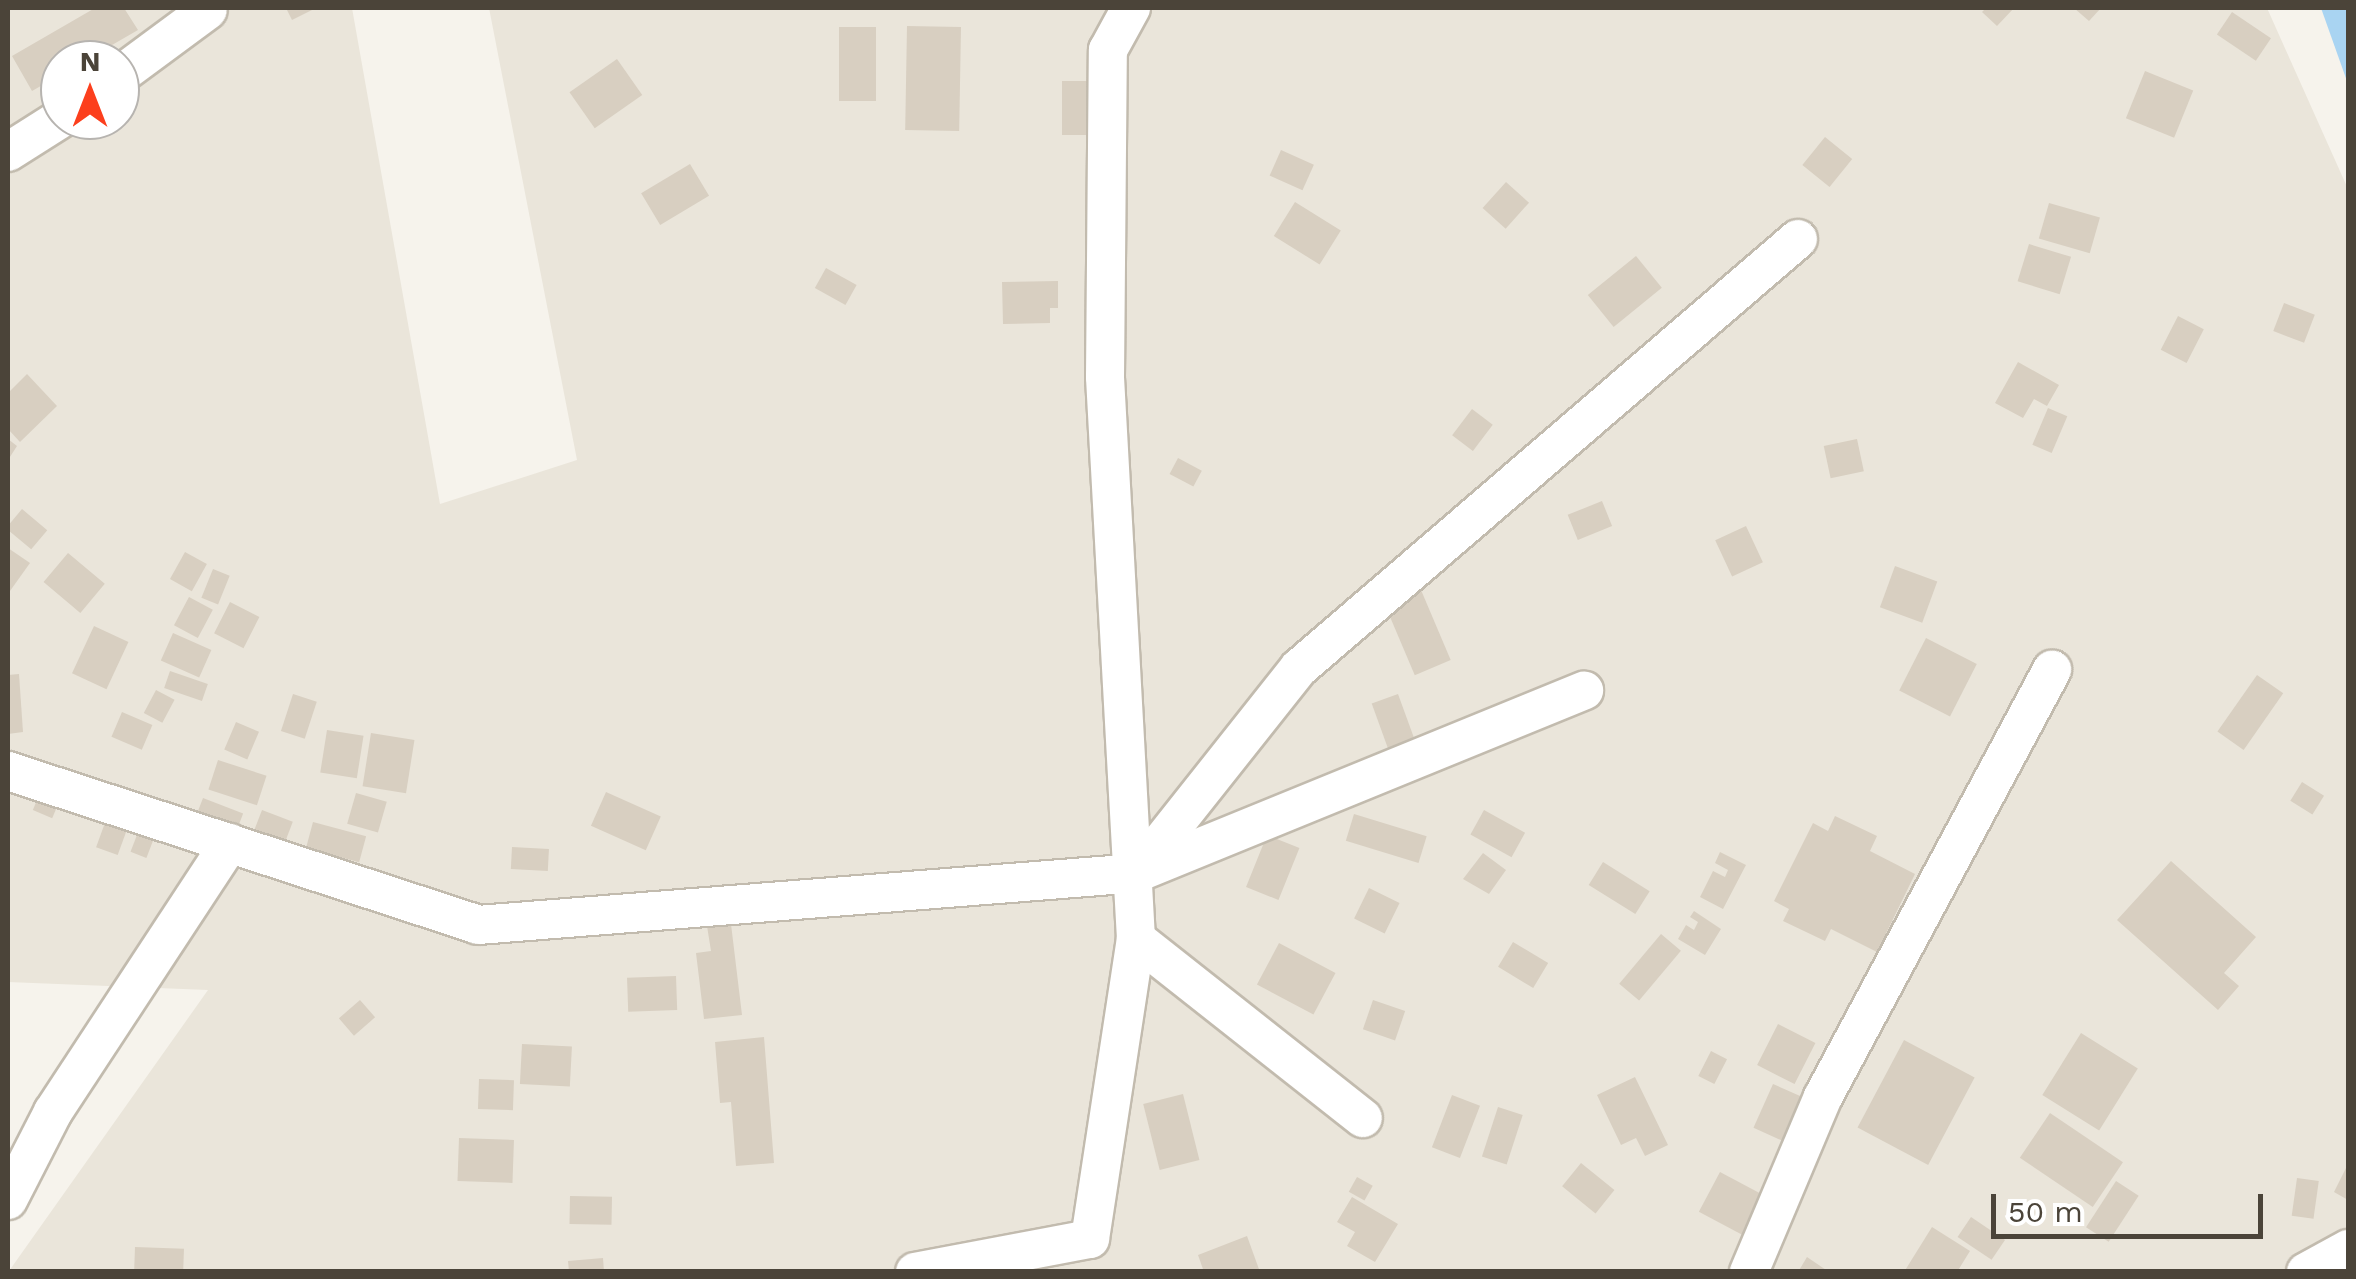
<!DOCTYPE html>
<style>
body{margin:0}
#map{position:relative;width:2356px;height:1279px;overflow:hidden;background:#f6f3ec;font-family:"Work Sans",sans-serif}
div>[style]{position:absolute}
.residential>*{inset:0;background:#eae5da}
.water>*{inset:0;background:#a9d4f2}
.building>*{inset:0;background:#d8cfc1;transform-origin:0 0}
.roads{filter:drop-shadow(2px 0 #c2bbae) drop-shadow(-2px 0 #c2bbae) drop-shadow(0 2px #c2bbae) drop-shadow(0 -2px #c2bbae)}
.street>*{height:38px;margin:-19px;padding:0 19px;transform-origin:19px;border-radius:19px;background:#fff}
span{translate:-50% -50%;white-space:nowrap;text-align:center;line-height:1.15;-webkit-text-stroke:9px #fff;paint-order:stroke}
.frame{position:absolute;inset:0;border:10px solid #4b4439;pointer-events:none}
.north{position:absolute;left:40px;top:40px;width:100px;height:100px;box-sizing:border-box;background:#fff;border:2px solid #b7b4b0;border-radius:50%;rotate:0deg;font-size:28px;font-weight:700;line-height:40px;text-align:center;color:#4b4439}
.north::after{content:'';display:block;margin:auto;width:35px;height:45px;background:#fc3f1d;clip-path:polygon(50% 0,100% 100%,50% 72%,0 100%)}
.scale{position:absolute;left:1991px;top:1194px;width:272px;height:45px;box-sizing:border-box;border:5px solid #4b4439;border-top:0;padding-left:12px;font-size:30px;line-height:35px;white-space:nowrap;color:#4b4439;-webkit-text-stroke:8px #fff;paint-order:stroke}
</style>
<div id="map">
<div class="residential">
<div style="clip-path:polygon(evenodd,8px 8px,352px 8px,440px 504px,577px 460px,489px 8px,2267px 8px,2348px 189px,2348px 1271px,9px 1271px,208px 990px,8px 982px,8px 8px,60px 60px,120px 60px,120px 120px,60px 120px,60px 60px)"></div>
</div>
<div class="water">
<div style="clip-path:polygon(2321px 8px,2348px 8px,2348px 84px)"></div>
</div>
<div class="building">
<div style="clip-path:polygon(95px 8px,124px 8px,138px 30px,86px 60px,60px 60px,60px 75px,32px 91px,12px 56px)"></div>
<div style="clip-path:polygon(286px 8px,316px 8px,292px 20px)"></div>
<div style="clip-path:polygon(1986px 8px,2014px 8px,1997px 26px,1982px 12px)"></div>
<div style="clip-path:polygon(2074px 8px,2101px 8px,2089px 21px)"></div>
<div style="left:2232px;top:12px;width:47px;height:27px;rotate:34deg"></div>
<div style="left:907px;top:26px;width:54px;height:104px;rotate:1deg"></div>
<div style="left:839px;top:27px;width:37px;height:74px"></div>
<div style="left:617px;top:59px;width:44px;height:58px;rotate:55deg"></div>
<div style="left:2145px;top:71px;width:52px;height:51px;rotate:22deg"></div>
<div style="left:1062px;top:81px;width:29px;height:54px"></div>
<div style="left:1825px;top:137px;width:35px;height:36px;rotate:39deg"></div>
<div style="left:1281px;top:150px;width:36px;height:28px;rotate:24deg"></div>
<div style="left:690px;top:164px;width:37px;height:57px;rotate:59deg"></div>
<div style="left:1506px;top:182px;width:31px;height:35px;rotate:42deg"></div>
<div style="left:1295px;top:202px;width:54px;height:40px;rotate:32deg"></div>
<div style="left:2049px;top:203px;width:53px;height:37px;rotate:16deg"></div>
<div style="left:2029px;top:244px;width:44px;height:39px;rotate:17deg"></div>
<div style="left:1636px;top:256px;width:41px;height:62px;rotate:51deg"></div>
<div style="left:826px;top:268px;width:35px;height:23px;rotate:29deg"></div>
<div style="clip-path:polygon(1058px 281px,1058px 308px,1050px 308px,1050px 323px,1003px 324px,1002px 282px)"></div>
<div style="left:2284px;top:303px;width:33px;height:30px;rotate:21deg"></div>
<div style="left:2178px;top:316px;width:29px;height:38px;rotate:27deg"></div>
<div style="clip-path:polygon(2018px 362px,2059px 385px,2047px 406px,2034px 399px,2023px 418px,1995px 403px)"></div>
<div style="clip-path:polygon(27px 374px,57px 406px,20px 442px,8px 429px,8px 393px)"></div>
<div style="left:2048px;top:408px;width:21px;height:40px;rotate:23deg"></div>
<div style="left:1472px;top:409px;width:26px;height:33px;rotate:37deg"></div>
<div style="clip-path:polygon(8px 439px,17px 446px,8px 460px)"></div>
<div style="left:1857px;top:439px;width:33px;height:34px;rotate:78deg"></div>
<div style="left:1178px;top:458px;width:27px;height:18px;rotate:28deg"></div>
<div style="left:1602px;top:501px;width:27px;height:37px;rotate:68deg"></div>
<div style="left:22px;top:509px;width:33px;height:25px;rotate:40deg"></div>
<div style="left:1746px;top:526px;width:40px;height:34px;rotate:65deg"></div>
<div style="clip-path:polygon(8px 548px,30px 563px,10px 591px,8px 589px)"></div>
<div style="left:185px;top:552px;width:25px;height:31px;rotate:29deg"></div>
<div style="left:68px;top:553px;width:48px;height:38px;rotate:40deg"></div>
<div style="left:1895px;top:566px;width:45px;height:44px;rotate:20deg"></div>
<div style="left:213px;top:569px;width:18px;height:31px;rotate:22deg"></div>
<div style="left:1421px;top:590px;width:76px;height:39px;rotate:67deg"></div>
<div style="left:189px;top:597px;width:27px;height:32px;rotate:28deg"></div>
<div style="left:230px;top:602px;width:33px;height:35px;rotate:27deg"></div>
<div style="left:94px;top:626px;width:38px;height:52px;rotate:25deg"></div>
<div style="left:173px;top:633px;width:42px;height:30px;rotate:24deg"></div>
<div style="left:1926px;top:638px;width:57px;height:59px;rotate:27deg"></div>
<div style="left:170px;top:671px;width:40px;height:18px;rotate:19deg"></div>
<div style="clip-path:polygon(19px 674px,23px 732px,8px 734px,8px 675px)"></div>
<div style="left:2257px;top:675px;width:32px;height:69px;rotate:35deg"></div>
<div style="left:156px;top:690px;width:21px;height:26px;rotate:28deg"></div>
<div style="left:293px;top:694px;width:25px;height:39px;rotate:18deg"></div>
<div style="left:1398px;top:694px;width:48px;height:28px;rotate:70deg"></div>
<div style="left:122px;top:712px;width:33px;height:27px;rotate:23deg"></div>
<div style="left:236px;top:722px;width:25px;height:30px;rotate:23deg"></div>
<div style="left:327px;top:730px;width:37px;height:43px;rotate:9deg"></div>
<div style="left:371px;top:733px;width:44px;height:54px;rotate:9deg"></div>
<div style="left:218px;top:760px;width:51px;height:31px;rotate:18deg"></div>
<div style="left:2302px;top:782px;width:26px;height:22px;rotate:32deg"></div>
<div style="left:43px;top:786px;width:21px;height:26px;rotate:23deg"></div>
<div style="left:606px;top:792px;width:60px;height:37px;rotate:24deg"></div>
<div style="left:356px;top:793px;width:32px;height:32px;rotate:16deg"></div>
<div style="left:203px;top:798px;width:43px;height:26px;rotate:21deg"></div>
<div style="left:262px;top:810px;width:33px;height:33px;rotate:21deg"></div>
<div style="left:1484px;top:810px;width:47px;height:28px;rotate:29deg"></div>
<div style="left:1354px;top:814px;width:76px;height:28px;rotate:17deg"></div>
<div style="clip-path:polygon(1835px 816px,1877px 836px,1870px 851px,1915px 874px,1877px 952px,1831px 929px,1825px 941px,1783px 921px,1789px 909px,1774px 901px,1813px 823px,1828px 831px)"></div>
<div style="left:106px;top:820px;width:23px;height:29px;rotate:20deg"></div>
<div style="left:142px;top:822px;width:17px;height:32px;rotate:21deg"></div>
<div style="left:313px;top:822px;width:55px;height:27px;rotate:15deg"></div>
<div style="left:1267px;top:835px;width:35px;height:56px;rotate:22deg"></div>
<div style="left:512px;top:847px;width:37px;height:22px;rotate:3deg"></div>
<div style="clip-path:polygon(1720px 852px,1746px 865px,1723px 909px,1700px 897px,1713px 871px,1725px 877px,1728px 870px,1715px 863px)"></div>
<div style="clip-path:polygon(1483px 853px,1506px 870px,1489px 894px,1463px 879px)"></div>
<div style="clip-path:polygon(2171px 861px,2256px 937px,2224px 973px,2239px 986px,2218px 1010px,2117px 920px)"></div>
<div style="left:1603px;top:862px;width:55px;height:27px;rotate:32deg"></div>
<div style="left:1369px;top:888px;width:34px;height:34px;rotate:26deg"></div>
<div style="clip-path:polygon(1694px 911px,1721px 929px,1705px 955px,1678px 939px,1686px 925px,1694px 930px,1698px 922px,1690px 917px)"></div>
<div style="clip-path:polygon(731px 924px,742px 1015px,704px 1019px,696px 953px,711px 951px,707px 926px)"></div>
<div style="left:1661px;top:934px;width:26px;height:65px;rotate:40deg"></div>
<div style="left:1513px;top:942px;width:41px;height:29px;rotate:31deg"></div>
<div style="left:1279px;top:943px;width:64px;height:47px;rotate:28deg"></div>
<div style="left:676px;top:976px;width:34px;height:49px;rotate:88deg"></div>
<div style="left:360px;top:1000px;width:23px;height:28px;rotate:49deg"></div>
<div style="left:1373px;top:1000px;width:34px;height:31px;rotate:19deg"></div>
<div style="left:1778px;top:1024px;width:42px;height:46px;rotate:27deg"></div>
<div style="left:2081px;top:1033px;width:67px;height:73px;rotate:32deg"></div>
<div style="clip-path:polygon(764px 1037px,774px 1163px,736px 1166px,731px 1102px,720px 1103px,715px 1042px)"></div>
<div style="left:1904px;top:1040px;width:80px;height:99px;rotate:28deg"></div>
<div style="left:522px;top:1044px;width:50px;height:40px;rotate:3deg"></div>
<div style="left:1711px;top:1051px;width:18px;height:28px;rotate:27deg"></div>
<div style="clip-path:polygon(1635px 1077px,1668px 1145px,1645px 1156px,1636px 1138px,1621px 1145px,1597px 1095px)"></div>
<div style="left:479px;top:1079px;width:35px;height:30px;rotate:2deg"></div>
<div style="left:1773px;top:1084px;width:42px;height:48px;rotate:24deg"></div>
<div style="left:1183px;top:1094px;width:68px;height:41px;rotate:76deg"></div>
<div style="left:1452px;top:1095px;width:30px;height:56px;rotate:21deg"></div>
<div style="left:1498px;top:1107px;width:26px;height:52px;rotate:18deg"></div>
<div style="left:2050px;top:1113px;width:88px;height:54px;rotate:34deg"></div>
<div style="left:459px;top:1138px;width:55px;height:43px;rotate:2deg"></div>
<div style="left:1581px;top:1163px;width:43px;height:30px;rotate:39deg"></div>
<div style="clip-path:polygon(2348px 1164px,2348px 1200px,2334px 1192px)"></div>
<div style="left:1720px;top:1172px;width:49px;height:45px;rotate:28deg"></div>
<div style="left:1357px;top:1177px;width:18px;height:17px;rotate:29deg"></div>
<div style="left:2297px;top:1178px;width:22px;height:38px;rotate:8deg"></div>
<div style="left:2116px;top:1181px;width:27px;height:55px;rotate:33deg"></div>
<div style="left:570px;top:1196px;width:42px;height:28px;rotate:1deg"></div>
<div style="clip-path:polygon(1352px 1197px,1398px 1224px,1375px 1262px,1347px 1246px,1355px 1232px,1337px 1222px)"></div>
<div style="left:1971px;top:1217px;width:41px;height:24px;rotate:34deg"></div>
<div style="clip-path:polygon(1932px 1227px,1970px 1251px,1957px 1272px,1904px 1272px)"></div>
<div style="clip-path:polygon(1247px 1236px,1260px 1272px,1204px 1272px,1198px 1255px)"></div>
<div style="left:135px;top:1247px;width:49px;height:25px;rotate:2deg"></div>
<div style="clip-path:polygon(1807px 1257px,1829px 1272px,1798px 1272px)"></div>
<div style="clip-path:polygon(603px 1258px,604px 1272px,569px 1272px,568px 1261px)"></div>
</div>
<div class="roads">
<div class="street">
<div style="left:120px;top:75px;width:109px;rotate:-36.5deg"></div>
<div style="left:8px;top:152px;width:62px;rotate:-32.4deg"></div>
<div style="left:8px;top:771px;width:495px;rotate:18.1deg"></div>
<div style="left:478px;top:925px;width:661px;rotate:-4.51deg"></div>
<div style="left:1137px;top:873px;width:483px;rotate:-22.2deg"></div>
<div style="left:1138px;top:871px;width:259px;rotate:-51.6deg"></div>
<div style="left:1299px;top:668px;width:658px;rotate:-40.69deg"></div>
<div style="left:1136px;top:939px;width:289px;rotate:38.3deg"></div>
<div style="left:8px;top:1200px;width:99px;rotate:-62.9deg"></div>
<div style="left:53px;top:1112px;width:322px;rotate:-56.7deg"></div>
<div style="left:915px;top:1272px;width:178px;rotate:-10.7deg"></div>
<div style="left:1090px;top:1239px;width:304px;rotate:-81.3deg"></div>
<div style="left:1136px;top:939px;width:563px;rotate:-93.16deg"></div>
<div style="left:1105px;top:377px;width:327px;rotate:-89.5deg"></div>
<div style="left:1108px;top:50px;width:48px;rotate:-61.3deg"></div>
<div style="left:1749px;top:1272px;width:190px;rotate:-67.1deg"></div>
<div style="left:1823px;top:1097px;width:485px;rotate:-61.8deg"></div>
<div style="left:2306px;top:1272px;width:48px;rotate:-28.7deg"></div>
</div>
</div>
<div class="frame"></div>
<div class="north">N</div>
<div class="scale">50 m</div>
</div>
